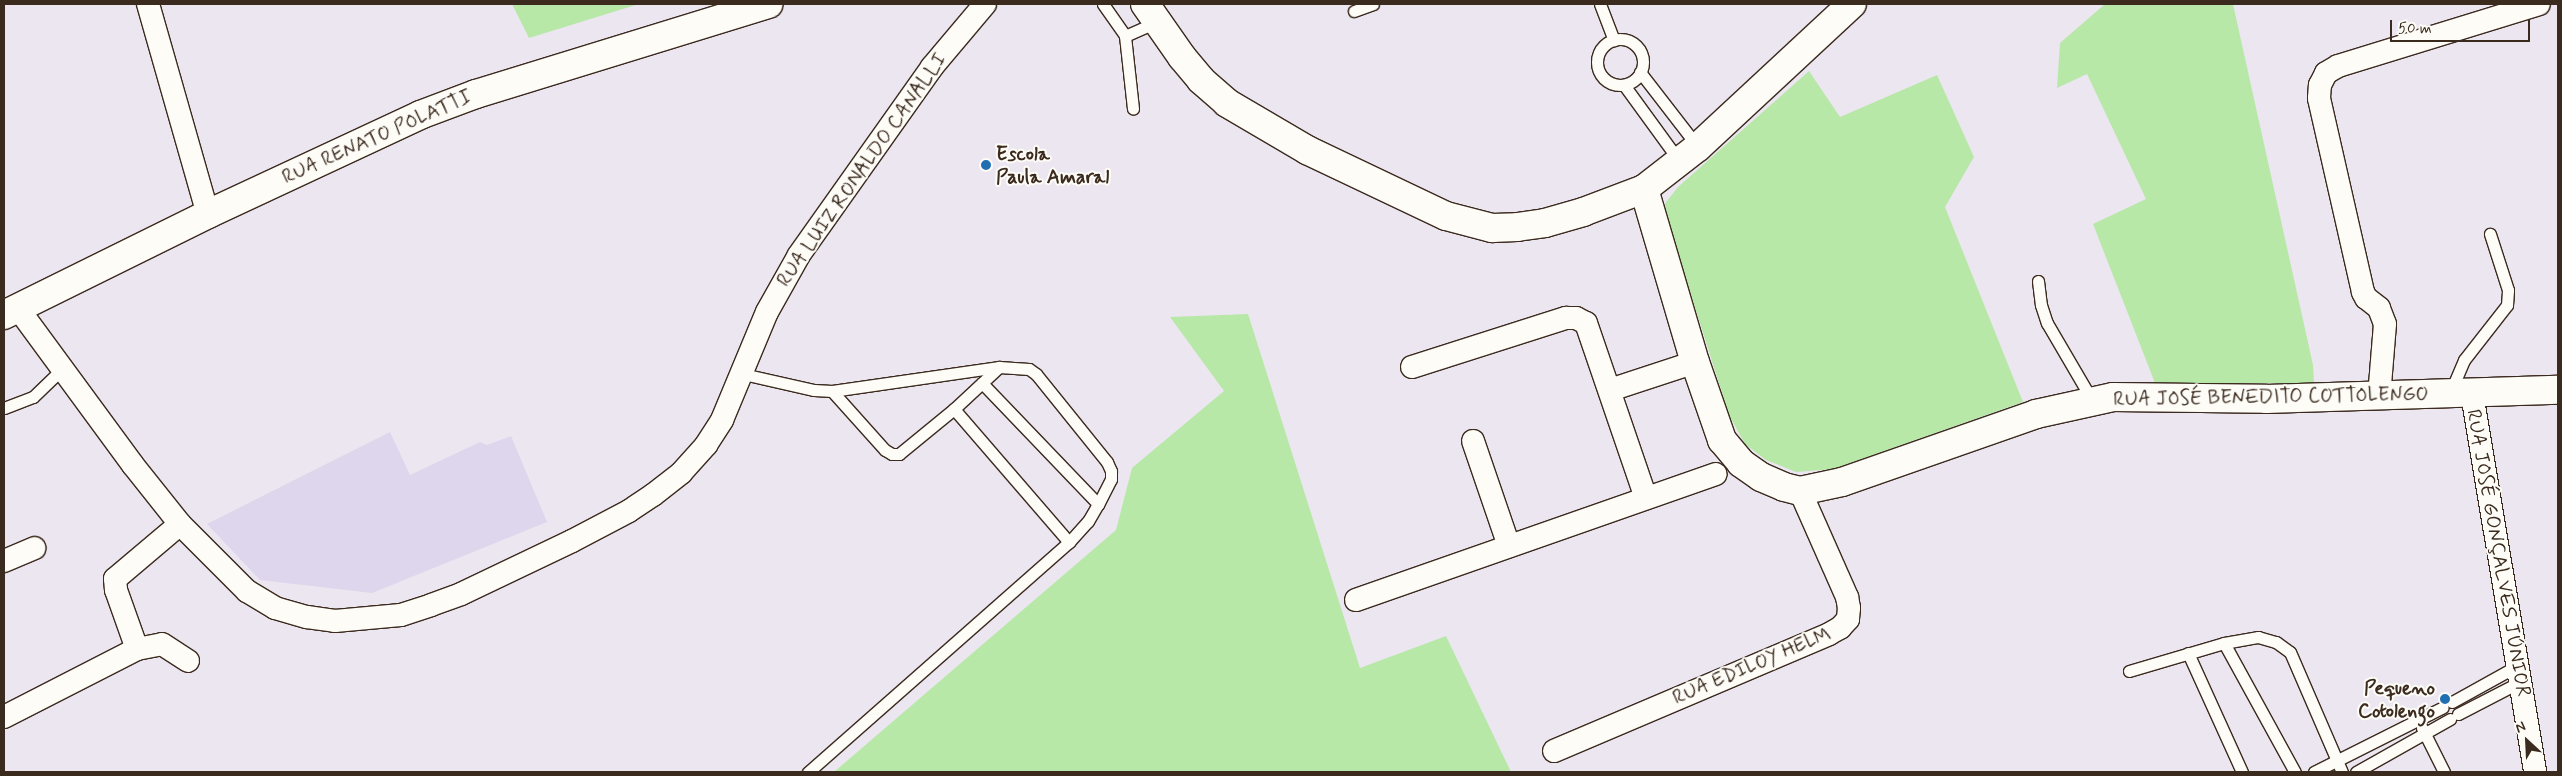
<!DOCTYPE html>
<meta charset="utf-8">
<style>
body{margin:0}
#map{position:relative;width:2562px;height:776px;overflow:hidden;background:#ebe6f0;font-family:Mynerve,sans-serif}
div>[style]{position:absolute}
.built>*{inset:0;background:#ded6ec}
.green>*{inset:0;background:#b8e8a8}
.roads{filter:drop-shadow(1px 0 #3b2a1e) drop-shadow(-1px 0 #3b2a1e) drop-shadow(0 1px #3b2a1e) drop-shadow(0 -1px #3b2a1e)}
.service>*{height:11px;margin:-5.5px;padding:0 5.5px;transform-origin:5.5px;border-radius:5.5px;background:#fdfcf7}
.service>.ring{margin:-5.5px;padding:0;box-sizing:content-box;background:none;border:11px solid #fdfcf7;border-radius:50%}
.minor>*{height:22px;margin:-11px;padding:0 11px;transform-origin:11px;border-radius:11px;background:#fdfcf7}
.secondary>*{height:28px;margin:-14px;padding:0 14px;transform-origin:14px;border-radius:14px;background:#fdfcf7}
.dots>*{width:14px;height:14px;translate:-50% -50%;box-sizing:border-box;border:2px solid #fdfcf7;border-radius:50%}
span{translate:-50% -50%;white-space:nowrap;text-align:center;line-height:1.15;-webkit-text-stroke:4px #fdfcf7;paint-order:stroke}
.street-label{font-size:20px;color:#3b2a1e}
.poi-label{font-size:20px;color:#3b2a1e;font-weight:700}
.left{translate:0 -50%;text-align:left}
.right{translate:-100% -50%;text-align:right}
.frame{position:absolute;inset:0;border:5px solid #3b2a1e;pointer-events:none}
.north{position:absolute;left:2502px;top:716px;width:50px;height:50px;-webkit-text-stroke:4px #fdfcf7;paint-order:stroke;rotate:335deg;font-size:14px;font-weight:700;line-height:20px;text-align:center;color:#3b2a1e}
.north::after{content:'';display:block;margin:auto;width:18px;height:22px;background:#3b2a1e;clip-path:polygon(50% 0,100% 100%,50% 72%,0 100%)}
.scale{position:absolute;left:2390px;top:20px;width:140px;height:22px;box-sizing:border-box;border:2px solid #3b2a1e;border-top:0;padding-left:6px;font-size:15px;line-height:18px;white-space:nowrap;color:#3b2a1e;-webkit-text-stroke:4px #fdfcf7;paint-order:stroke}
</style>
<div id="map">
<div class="built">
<div style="clip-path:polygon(390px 432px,410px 475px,480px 442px,487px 445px,511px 436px,547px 522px,372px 593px,260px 580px,207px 524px)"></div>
</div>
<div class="green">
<div style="clip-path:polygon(512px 4px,639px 4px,529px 38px)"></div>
<div style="clip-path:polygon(2105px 4px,2233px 4px,2313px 365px,2314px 383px,2155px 383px,2093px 224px,2146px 199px,2087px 74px,2057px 88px,2060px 43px)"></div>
<div style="clip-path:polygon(1809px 71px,1840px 117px,1937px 75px,1974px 157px,1945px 207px,2023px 402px,1833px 469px,1796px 472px,1766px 460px,1745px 444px,1729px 415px,1663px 206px,1678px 187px)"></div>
<div style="clip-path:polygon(1248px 314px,1360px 668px,1446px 636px,1511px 772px,834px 772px,1116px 530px,1132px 468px,1224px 391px,1170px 317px)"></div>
</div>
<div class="roads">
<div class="service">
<div style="left:1103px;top:4px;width:39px;rotate:55deg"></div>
<div style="left:1125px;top:36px;width:73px;rotate:83.7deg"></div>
<div style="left:1600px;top:4px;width:39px;rotate:69deg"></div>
<div style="left:1354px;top:11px;width:20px;rotate:-20deg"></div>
<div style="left:1125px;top:36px;width:34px;rotate:-24deg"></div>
<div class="ring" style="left:1597px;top:39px;width:35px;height:35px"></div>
<div style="left:1640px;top:72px;width:95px;rotate:52.3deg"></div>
<div style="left:1624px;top:85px;width:95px;rotate:54deg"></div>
<div style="left:2038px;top:281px;width:24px;rotate:83deg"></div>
<div style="left:2041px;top:305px;width:19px;rotate:72deg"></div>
<div style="left:2047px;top:323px;width:89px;rotate:59.7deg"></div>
<div style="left:743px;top:374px;width:73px;rotate:12.7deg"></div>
<div style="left:814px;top:390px;width:18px;rotate:3deg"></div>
<div style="left:832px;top:391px;width:169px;rotate:-8.2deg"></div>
<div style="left:999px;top:367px;width:30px;rotate:4deg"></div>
<div style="left:1029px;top:369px;width:9px;rotate:36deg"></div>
<div style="left:1036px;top:374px;width:113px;rotate:51.1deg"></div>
<div style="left:1107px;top:462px;width:10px;rotate:66deg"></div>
<div style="left:1111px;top:471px;width:8px;rotate:90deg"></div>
<div style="left:1111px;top:479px;width:28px;rotate:117deg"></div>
<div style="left:1098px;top:504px;width:20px;rotate:120deg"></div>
<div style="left:1088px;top:521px;width:28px;rotate:132deg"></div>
<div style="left:1069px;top:542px;width:348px;rotate:138.6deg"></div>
<div style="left:982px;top:383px;width:168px;rotate:46.2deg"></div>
<div style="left:832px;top:391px;width:79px;rotate:48.1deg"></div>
<div style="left:885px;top:450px;width:8px;rotate:30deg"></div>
<div style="left:892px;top:454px;width:7px"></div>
<div style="left:899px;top:454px;width:71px;rotate:-39.3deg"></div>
<div style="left:954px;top:409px;width:62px;rotate:-43deg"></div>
<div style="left:2450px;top:393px;width:36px;rotate:-67deg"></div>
<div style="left:2464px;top:360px;width:70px;rotate:-52deg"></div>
<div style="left:2507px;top:305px;width:15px;rotate:-86deg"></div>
<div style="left:2508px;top:290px;width:59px;rotate:-107.8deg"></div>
<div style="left:4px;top:408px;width:31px;rotate:-21deg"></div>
<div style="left:33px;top:397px;width:40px;rotate:-44deg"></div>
<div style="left:954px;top:409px;width:176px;rotate:49.2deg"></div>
<div style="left:2224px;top:643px;width:147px;rotate:61.2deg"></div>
<div style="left:2188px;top:653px;width:131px;rotate:65.6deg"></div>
<div style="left:2129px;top:671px;width:99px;rotate:-16.4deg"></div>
<div style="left:2224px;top:643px;width:35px;rotate:-10deg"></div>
<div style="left:2258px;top:637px;width:19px;rotate:16deg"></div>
<div style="left:2276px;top:642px;width:17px;rotate:36deg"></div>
<div style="left:2290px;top:652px;width:131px;rotate:66.6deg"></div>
<div style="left:2452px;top:702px;width:74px;rotate:-29deg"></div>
<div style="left:2458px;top:714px;width:70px;rotate:-27.3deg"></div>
<div style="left:2422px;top:728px;width:49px;rotate:63.4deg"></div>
<div style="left:2314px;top:772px;width:144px;rotate:-26.7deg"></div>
<div style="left:2356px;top:772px;width:108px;rotate:-29.4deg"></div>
</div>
<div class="minor">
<div style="left:148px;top:4px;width:218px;rotate:74.1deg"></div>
<div style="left:17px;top:307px;width:196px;rotate:53.7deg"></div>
<div style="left:133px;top:465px;width:75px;rotate:51.5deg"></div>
<div style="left:180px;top:524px;width:95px;rotate:45deg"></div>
<div style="left:247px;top:591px;width:33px;rotate:31deg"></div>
<div style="left:275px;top:608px;width:33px;rotate:16deg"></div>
<div style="left:307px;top:617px;width:28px;rotate:8deg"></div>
<div style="left:335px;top:621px;width:66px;rotate:-5.2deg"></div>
<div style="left:401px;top:615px;width:32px;rotate:-18deg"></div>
<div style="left:431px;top:605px;width:32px;rotate:-20deg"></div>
<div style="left:461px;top:594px;width:123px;rotate:-25.5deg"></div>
<div style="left:572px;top:541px;width:64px;rotate:-27.8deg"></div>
<div style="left:629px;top:511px;width:29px;rotate:-34deg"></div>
<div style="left:653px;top:495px;width:36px;rotate:-38deg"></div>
<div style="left:681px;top:473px;width:38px;rotate:-48deg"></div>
<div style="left:706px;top:445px;width:30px;rotate:-57deg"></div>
<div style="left:722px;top:420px;width:117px;rotate:-67.4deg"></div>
<div style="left:767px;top:312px;width:65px;rotate:-60.7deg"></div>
<div style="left:799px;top:255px;width:230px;rotate:-54.7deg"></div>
<div style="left:932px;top:67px;width:82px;rotate:-49.9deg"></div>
<div style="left:1412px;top:367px;width:162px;rotate:-17.7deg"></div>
<div style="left:1566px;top:318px;width:10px"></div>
<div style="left:1576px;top:318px;width:11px;rotate:27deg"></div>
<div style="left:1586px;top:323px;width:185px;rotate:71.1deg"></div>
<div style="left:1610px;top:390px;width:89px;rotate:-18.2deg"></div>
<div style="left:2472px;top:394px;width:383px;rotate:80.5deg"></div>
<div style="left:2379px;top:397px;width:73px;rotate:-85.3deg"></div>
<div style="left:2385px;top:324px;width:17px;rotate:-111deg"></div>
<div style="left:2379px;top:308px;width:16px;rotate:-142deg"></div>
<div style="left:2366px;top:298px;width:7px;rotate:-117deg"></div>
<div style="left:2363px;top:292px;width:199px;rotate:-102.8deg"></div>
<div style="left:2319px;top:98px;width:13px;rotate:-86deg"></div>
<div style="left:2320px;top:85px;width:13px;rotate:-63deg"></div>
<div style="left:2326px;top:73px;width:14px;rotate:-30deg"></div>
<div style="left:2338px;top:66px;width:210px;rotate:-17.1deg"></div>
<div style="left:1473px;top:441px;width:111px;rotate:71.1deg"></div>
<div style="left:4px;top:561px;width:33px;rotate:-23deg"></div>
<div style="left:1356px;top:600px;width:381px;rotate:-19.3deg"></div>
<div style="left:137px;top:649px;width:25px;rotate:-11deg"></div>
<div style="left:162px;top:644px;width:31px;rotate:33deg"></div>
<div style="left:4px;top:717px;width:149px;rotate:-27.1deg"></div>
<div style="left:137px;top:649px;width:63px;rotate:-109.6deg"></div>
<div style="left:116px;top:590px;width:11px;rotate:-95deg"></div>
<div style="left:115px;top:579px;width:85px;rotate:-40.2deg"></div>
<div style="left:1554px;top:751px;width:299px;rotate:-23deg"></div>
<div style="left:1829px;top:634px;width:13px;rotate:-29deg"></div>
<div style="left:1840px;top:628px;width:12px;rotate:-48deg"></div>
<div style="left:1848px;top:619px;width:11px;rotate:-85deg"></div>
<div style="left:1849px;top:608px;width:11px;rotate:-100deg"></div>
<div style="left:1847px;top:597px;width:116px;rotate:-113.9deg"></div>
</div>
<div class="secondary">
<div style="left:1145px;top:4px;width:65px;rotate:55.1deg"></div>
<div style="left:1182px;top:57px;width:30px;rotate:50deg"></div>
<div style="left:1201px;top:80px;width:35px;rotate:41deg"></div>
<div style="left:1227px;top:103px;width:93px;rotate:30.4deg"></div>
<div style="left:1307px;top:150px;width:154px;rotate:25.4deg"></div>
<div style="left:1446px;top:216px;width:48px;rotate:14.6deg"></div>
<div style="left:1492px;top:228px;width:25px;rotate:-2deg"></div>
<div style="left:1517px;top:227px;width:28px;rotate:-8deg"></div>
<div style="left:1545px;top:223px;width:40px;rotate:-16deg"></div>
<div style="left:1583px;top:212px;width:65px;rotate:-20.7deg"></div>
<div style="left:1644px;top:189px;width:180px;rotate:73.6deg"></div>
<div style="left:1695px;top:362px;width:83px;rotate:70.9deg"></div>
<div style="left:1722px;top:440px;width:30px;rotate:50deg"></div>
<div style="left:1741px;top:463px;width:24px;rotate:35deg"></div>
<div style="left:1761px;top:477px;width:25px;rotate:23deg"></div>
<div style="left:1784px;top:487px;width:16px;rotate:14deg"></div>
<div style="left:1800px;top:491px;width:43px;rotate:-12.1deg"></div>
<div style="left:1842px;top:482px;width:206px;rotate:-19.3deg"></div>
<div style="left:2036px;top:414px;width:79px;rotate:-12.4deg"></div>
<div style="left:2113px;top:397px;width:153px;rotate:0.7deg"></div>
<div style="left:2266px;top:399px;width:292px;rotate:-1.8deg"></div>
<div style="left:1644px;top:189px;width:68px;rotate:-37.9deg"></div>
<div style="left:1698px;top:147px;width:210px;rotate:-42.9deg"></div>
<div style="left:4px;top:315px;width:228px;rotate:-26.3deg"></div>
<div style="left:208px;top:214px;width:234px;rotate:-25deg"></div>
<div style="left:420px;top:115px;width:60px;rotate:-20.6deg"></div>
<div style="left:476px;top:94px;width:306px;rotate:-17.1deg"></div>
</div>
</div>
<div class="dots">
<div style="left:986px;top:165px;background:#1f6fb2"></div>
<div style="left:2445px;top:699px;background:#1f6fb2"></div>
</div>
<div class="street-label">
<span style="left:377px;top:137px;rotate:-24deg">RUA RENATO POLATTI</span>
<span style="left:862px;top:170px;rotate:-55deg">RUA LUIZ RONALDO CANALLI</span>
<span style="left:2271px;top:397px;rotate:-1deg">RUA JOSÉ BENEDITO COTTOLENGO</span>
<span style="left:2498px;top:553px;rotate:80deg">RUA JOSÉ GONÇALVES JÚNIOR</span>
<span style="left:1752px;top:666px;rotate:-23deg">RUA EDILOY HELM</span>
</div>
<div class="poi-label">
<span class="left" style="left:996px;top:166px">Escola<br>Paula Amaral</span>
<span class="right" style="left:2435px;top:700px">Pequeno<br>Cotolengo</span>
</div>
<div class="frame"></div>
<div class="north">N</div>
<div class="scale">50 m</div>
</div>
